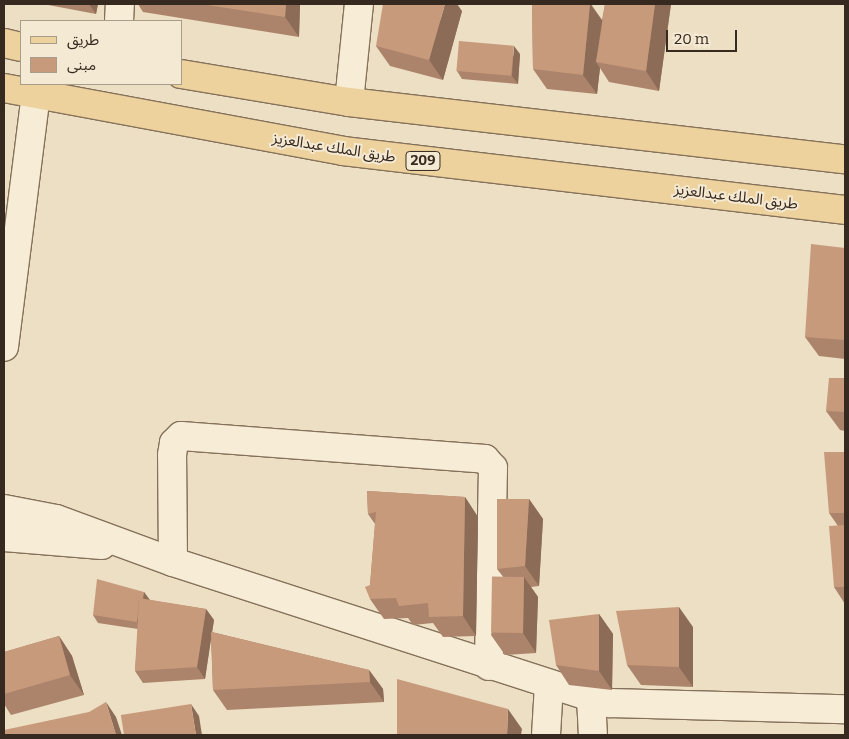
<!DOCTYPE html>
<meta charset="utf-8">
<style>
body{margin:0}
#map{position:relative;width:849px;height:739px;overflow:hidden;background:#ecdfc4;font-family:Bitter,"Noto Sans Arabic",serif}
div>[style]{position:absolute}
.roads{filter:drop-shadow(1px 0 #85715b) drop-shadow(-1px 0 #85715b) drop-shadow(0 1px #85715b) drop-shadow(0 -1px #85715b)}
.minor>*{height:28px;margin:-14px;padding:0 14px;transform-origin:14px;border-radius:14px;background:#f7edd7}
.major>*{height:28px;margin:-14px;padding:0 14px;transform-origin:14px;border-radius:14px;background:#edd29d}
.wall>*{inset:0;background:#ac846b}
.shaded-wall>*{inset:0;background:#8c6c57}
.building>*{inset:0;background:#c89a7c;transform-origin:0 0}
span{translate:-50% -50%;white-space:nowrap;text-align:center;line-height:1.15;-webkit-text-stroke:4px #f4e9d3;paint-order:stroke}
.shield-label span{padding:1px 4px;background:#f4e9d3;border:1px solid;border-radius:4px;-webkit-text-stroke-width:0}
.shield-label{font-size:14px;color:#36291f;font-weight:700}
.street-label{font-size:15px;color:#36291f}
.frame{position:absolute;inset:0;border:5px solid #36291f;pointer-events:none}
.legend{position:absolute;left:20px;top:20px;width:162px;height:65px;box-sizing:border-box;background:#f4e9d3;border:1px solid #a89c8b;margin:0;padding:6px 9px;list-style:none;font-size:15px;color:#36291f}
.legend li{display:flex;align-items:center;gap:10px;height:25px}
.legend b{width:25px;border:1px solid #a89c8b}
.scale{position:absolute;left:666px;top:30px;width:71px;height:22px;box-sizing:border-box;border:2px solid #36291f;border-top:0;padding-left:6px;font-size:15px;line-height:18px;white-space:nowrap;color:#36291f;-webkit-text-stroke:4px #f4e9d3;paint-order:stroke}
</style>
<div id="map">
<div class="roads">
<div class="minor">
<div style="left:119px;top:21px;width:17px;rotate:-87deg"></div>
<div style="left:349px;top:102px;width:99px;rotate:-84.2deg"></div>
<div style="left:4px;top:347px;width:254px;rotate:-82.8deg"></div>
<div style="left:4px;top:509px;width:53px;rotate:10.9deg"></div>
<div style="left:56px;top:519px;width:125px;rotate:20.2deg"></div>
<div style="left:173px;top:562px;width:459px;rotate:17.9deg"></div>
<div style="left:610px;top:703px;width:235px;rotate:1.5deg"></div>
<div style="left:4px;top:537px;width:98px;rotate:4.7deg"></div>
<div style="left:173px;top:562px;width:107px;rotate:-90.5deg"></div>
<div style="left:172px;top:455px;width:12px;rotate:-81deg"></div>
<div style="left:174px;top:443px;width:10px;rotate:-45deg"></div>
<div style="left:181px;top:436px;width:305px;rotate:4.3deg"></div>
<div style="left:485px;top:459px;width:12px;rotate:48deg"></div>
<div style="left:493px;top:468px;width:198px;rotate:91.2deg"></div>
<div style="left:591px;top:698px;width:37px;rotate:87deg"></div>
<div style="left:546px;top:735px;width:50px;rotate:-86.6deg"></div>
</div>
<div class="major">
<div style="left:4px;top:43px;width:17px;rotate:13deg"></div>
<div style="left:181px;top:74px;width:170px;rotate:9.5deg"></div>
<div style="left:349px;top:102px;width:499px;rotate:6.6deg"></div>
<div style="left:4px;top:88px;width:345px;rotate:10.5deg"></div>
<div style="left:343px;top:151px;width:505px;rotate:6.7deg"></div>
</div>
</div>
<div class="wall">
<div style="clip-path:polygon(43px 4px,98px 4px,96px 14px)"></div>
<div style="clip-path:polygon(138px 4px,300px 4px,299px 37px,143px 12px)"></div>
<div style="clip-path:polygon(532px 4px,591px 4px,602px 20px,605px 4px,671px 4px,659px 91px,609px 82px,600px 68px,597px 94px,547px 89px,533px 69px)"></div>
<div style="clip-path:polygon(462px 11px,443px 80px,390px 66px,376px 46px)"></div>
<div style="clip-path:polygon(520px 54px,518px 84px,462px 79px,457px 71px)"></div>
<div style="clip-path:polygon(845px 248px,845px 359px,819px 356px,805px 337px)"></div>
<div style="clip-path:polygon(845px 378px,845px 431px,840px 430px,826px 411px)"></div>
<div style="clip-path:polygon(845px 452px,845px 604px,834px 587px,838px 526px,829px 513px)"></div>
<div style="clip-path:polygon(367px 491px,465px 497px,478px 517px,476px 636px,443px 637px,433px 623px,413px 625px,408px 618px,384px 619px,370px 599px,370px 585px,375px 524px,368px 514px)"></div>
<div style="clip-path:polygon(529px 499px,543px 519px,539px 586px,531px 587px,538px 597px,536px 653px,505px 655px,491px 635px,504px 578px,497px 569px)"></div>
<div style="clip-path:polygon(144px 592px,149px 600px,206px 609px,214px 620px,212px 632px,369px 670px,383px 689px,384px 702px,227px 710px,213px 690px,211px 637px,205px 679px,143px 683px,135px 671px,138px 629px,98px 623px,93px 615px)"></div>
<div style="clip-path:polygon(599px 614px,613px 634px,612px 690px,569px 685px,556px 665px)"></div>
<div style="clip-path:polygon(693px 627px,693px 687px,641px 685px,627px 665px)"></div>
<div style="clip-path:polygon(59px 636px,72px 656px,84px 695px,11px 715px,4px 704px,4px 652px)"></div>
</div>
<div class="shaded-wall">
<div style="clip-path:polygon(89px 4px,98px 4px,96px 14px)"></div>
<div style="clip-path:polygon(286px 4px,300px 4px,299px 37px,285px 17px)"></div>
<div style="clip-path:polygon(445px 4px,457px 4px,462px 11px,443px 80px,429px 60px)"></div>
<div style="clip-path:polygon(590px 4px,604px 23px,596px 62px,600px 68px,597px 94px,583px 75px)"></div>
<div style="clip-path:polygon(655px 4px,671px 4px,659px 91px,646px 71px)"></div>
<div style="clip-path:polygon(514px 46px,520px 54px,518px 84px,512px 76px)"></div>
<div style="clip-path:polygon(465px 497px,478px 517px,476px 636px,463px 616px)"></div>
<div style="clip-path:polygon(529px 499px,543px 519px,539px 586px,525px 566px)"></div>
<div style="clip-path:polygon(524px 577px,538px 597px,536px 653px,523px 633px)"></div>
<div style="clip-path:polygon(144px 592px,150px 600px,143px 630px,137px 622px)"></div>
<div style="clip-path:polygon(679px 607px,693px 627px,693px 687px,679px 667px)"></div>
<div style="clip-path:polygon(206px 609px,214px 620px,205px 679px,197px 667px)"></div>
<div style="clip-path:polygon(599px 614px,613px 634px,612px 690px,599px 671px)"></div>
<div style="clip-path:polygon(59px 636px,72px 656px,84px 695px,70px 675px)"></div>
<div style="clip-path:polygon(369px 670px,383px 689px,384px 702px,370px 682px)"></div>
<div style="clip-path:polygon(106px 702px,116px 717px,122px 735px,116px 735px)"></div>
<div style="clip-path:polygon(191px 704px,199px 716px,202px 735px,196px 735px)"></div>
<div style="clip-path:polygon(508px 709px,522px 729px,521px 735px,507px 735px)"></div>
</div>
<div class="building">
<div style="clip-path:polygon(201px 4px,286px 4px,285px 17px)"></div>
<div style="clip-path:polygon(383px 4px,445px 4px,429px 60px,376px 46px)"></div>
<div style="clip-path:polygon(532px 4px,590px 4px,583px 75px,533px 69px)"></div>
<div style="clip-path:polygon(605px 4px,655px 4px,646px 71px,596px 62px)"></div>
<div style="left:459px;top:41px;width:55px;height:30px;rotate:5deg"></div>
<div style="clip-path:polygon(811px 244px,845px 248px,845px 340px,805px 337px)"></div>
<div style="clip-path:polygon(829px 378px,845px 378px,845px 412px,826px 411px)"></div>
<div style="clip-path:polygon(824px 452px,845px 452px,845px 513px,829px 513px)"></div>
<div style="clip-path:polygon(367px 491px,465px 497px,463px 616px,429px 617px,428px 603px,399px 606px,396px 598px,370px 599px,365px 587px,370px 585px,376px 512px,368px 514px)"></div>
<div style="clip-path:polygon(497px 499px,529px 499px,525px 566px,497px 569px)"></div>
<div style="clip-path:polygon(845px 525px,845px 587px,834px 587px,829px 526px)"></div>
<div style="left:524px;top:577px;width:56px;height:32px;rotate:91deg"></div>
<div style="clip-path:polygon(97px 579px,144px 592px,143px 599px,139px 598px,137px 622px,93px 615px)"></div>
<div style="clip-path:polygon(139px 598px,206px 609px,197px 667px,135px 671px)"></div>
<div style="clip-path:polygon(679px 607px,679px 667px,627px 665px,616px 611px)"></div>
<div style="clip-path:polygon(599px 614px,599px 671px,556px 665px,549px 620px)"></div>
<div style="clip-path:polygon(211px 632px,369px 670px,370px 682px,213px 690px)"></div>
<div style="clip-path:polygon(59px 636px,70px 675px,4px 694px,4px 652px)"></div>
<div style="clip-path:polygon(397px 679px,508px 709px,507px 735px,397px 735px)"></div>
<div style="clip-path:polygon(106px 702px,116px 735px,4px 735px,4px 730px,89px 712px)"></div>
<div style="left:191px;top:704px;width:31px;height:71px;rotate:81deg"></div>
</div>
<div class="shield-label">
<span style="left:423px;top:161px">209</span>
</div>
<div class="street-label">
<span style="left:334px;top:148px;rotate:9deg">طريق الملك عبدالعزيز</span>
<span style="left:736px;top:197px;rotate:7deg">طريق الملك عبدالعزيز</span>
</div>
<div class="frame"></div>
<ul class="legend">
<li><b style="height:6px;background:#edd29d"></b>طريق</li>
<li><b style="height:14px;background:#c89a7c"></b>مبنى</li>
</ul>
<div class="scale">20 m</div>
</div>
